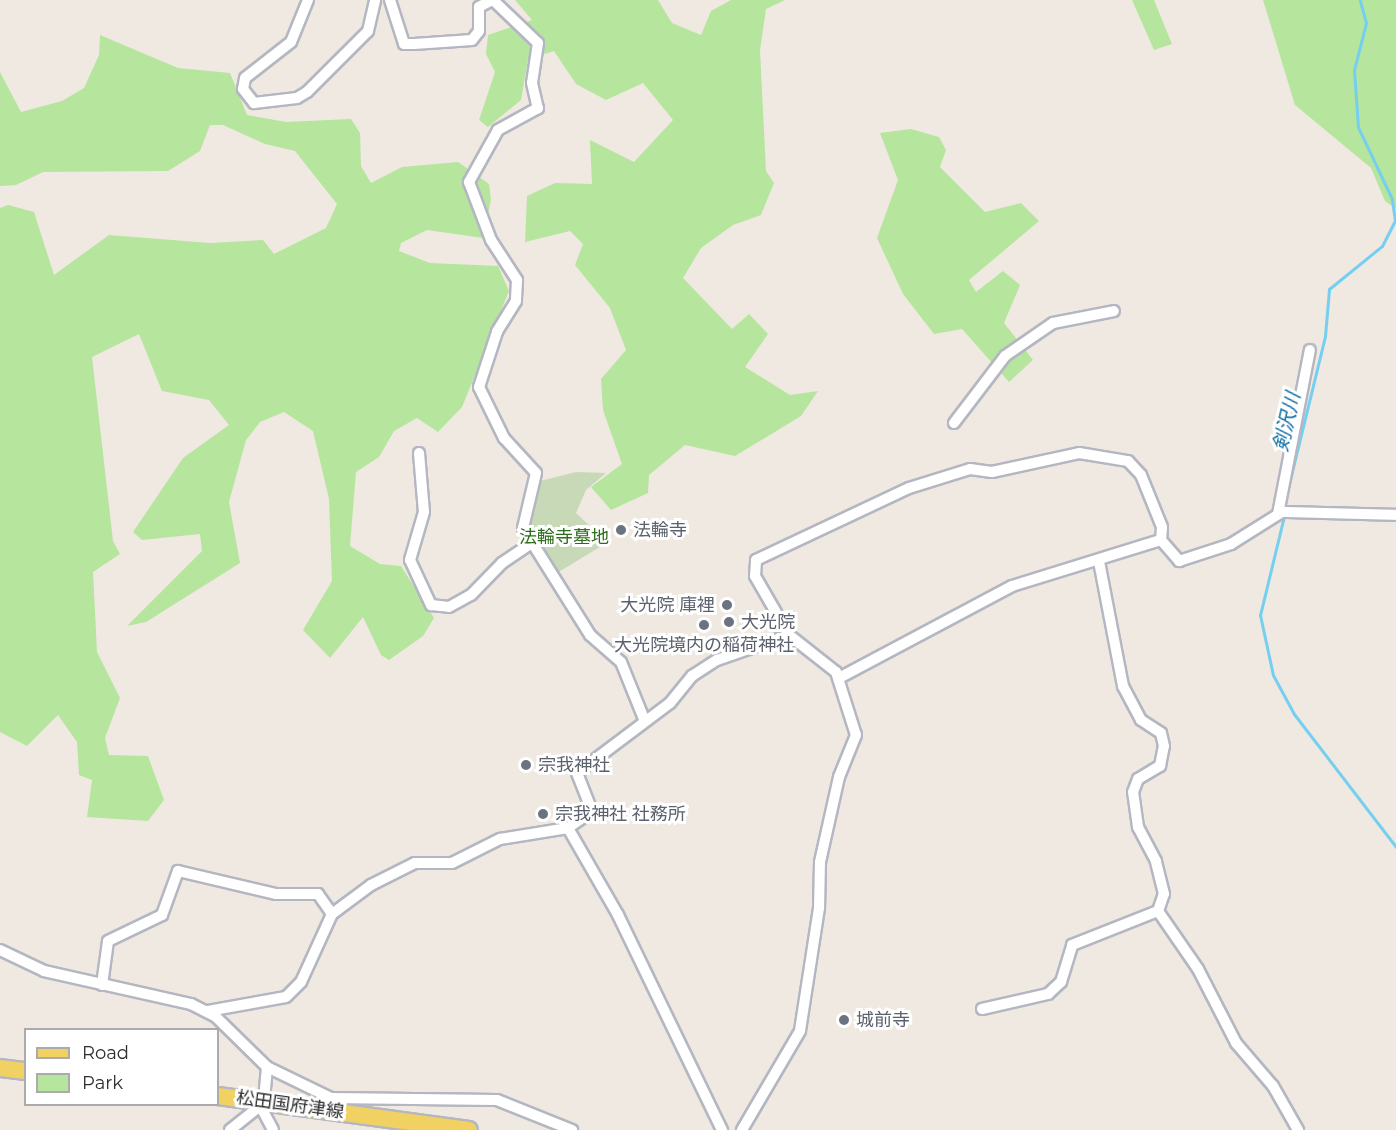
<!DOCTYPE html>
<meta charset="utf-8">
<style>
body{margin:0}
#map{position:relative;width:1396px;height:1130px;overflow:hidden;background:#efe9e1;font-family:Montserrat,"Noto Sans JP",sans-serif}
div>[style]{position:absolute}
.green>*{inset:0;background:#b6e59e}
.cemetery>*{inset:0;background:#c8d9b8}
.stream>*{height:3px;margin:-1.5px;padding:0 1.5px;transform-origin:1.5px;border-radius:1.5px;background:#75cff0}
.roads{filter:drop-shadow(2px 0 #b4b7c1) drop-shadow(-2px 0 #b4b7c1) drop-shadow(0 2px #b4b7c1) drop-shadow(0 -2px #b4b7c1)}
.minor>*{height:10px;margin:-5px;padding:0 5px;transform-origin:5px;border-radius:5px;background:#fff}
.primary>*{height:16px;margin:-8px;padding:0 8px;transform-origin:8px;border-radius:8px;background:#f2d163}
.dots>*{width:16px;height:16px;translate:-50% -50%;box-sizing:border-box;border:3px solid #fff;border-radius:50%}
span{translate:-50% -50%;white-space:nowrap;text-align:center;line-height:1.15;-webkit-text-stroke:6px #fff;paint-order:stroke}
.worship-label{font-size:18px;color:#5b616d}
.left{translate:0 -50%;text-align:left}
.right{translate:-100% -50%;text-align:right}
.park-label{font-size:18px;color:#2c6e1b}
.street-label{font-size:18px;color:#2e2e2e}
.water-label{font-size:20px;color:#0d6fa3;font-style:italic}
.legend{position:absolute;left:24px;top:1028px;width:195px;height:78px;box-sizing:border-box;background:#fff;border:2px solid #ababab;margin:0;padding:8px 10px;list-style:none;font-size:18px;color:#2e2e2e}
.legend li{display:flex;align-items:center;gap:12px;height:30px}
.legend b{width:30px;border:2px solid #ababab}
</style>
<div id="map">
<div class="green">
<div style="clip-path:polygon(515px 0,658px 0,672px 23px,701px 35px,711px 11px,731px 0,785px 0,766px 9px,760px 50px,766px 171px,774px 183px,761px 215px,733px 225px,701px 248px,683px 278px,732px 329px,749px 314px,768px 334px,745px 367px,790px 395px,818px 391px,801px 416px,735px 456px,685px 445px,649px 475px,648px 493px,611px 510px,591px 487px,622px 464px,603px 410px,601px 379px,626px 350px,610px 308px,575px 265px,583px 244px,570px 231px,525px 242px,527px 196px,555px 183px,592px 184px,590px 140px,634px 162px,673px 120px,643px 83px,606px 100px,576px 84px,554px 51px,528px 59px,521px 100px,488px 127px,479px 120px,495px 72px,486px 54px,488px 35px,532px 20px)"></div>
<div style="clip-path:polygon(1132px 0,1154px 0,1172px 44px,1154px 50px)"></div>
<div style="clip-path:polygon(1263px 0,1396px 0,1396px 209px,1385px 201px,1371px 168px,1295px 105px)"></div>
<div style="clip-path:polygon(100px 35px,178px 68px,230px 73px,247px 115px,286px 122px,351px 119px,360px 133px,361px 166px,371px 183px,402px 167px,458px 162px,489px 184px,491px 200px,483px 238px,427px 230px,401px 243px,399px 251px,430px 263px,498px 266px,509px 291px,462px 407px,438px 432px,417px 418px,394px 431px,379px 457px,356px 472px,350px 546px,380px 564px,401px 566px,434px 618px,423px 636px,389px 660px,381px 655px,363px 617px,330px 658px,303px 630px,332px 581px,329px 499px,313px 431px,284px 412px,260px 422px,246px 440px,229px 502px,240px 563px,146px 622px,127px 626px,202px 551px,200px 534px,142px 540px,133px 532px,183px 458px,229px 425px,209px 400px,162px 391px,139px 334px,92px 357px,113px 541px,120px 554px,93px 572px,97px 652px,120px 698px,105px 738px,109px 755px,148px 756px,164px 800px,148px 821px,87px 817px,92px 780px,79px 775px,77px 742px,58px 715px,27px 746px,0 732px,0 208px,8px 205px,34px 212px,54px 275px,109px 235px,210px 243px,263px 240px,274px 254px,326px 228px,337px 204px,295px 151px,265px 144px,223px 125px,210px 125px,200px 151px,168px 171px,43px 172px,16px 185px,0 186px,0 72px,21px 112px,62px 101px,84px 88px,99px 55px)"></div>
<div style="clip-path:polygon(911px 129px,939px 137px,946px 150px,940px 167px,985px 212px,1021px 203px,1039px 221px,969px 280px,976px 292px,1003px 271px,1020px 285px,1004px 323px,1033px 360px,1009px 382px,962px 329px,934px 334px,903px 294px,877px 238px,898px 180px,880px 133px)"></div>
</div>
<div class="cemetery">
<div style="clip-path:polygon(576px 472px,606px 473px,586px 490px,576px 513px,591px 527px,601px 526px,608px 542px,557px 573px,526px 527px,528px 513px,540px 481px)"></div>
</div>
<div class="stream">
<div style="left:1288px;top:488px;width:156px;rotate:-76.3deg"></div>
<div style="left:1325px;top:336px;width:47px;rotate:-85.1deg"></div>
<div style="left:1329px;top:289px;width:68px;rotate:-39.1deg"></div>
<div style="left:1382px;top:246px;width:28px;rotate:-63deg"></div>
<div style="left:1395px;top:221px;width:22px;rotate:-98deg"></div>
<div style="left:1392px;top:199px;width:80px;rotate:-115.3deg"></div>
<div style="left:1358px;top:127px;width:57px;rotate:-94deg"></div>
<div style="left:1354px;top:70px;width:49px;rotate:-75.7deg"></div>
<div style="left:1366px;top:23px;width:24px;rotate:-105deg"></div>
<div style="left:1284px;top:516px;width:102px;rotate:103.6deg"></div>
<div style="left:1260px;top:615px;width:61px;rotate:77.8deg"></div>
<div style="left:1273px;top:675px;width:44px;rotate:61.7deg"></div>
<div style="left:1294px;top:714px;width:168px;rotate:52.5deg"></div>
</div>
<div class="roads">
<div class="minor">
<div style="left:308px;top:0;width:45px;rotate:112deg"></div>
<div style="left:291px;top:42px;width:58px;rotate:142deg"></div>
<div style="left:245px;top:78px;width:11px;rotate:100deg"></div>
<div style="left:243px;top:89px;width:18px;rotate:52deg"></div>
<div style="left:254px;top:103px;width:43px;rotate:-6.6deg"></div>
<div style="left:297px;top:98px;width:12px;rotate:-31deg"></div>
<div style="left:307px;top:92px;width:86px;rotate:-45deg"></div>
<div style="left:368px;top:31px;width:32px;rotate:-77deg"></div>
<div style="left:390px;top:0;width:46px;rotate:72.3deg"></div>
<div style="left:404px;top:44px;width:10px"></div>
<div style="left:414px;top:44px;width:58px;rotate:-3.9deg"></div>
<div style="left:472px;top:40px;width:11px;rotate:-52deg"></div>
<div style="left:479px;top:31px;width:24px;rotate:-90deg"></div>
<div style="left:479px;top:7px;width:15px;rotate:-28deg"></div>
<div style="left:493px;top:0;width:62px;rotate:43.7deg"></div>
<div style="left:538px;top:43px;width:40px;rotate:98.5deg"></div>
<div style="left:532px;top:83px;width:26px;rotate:77deg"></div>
<div style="left:538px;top:108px;width:46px;rotate:151.2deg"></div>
<div style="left:498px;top:130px;width:60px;rotate:119.1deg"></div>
<div style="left:469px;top:182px;width:62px;rotate:69.2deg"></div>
<div style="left:491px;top:240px;width:48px;rotate:57deg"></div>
<div style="left:517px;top:280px;width:21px;rotate:93deg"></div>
<div style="left:516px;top:301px;width:36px;rotate:122deg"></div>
<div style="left:497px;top:332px;width:58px;rotate:108.1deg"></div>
<div style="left:479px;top:387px;width:57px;rotate:63.9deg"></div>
<div style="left:504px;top:438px;width:47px;rotate:47.6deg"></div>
<div style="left:536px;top:473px;width:57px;rotate:103.3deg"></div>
<div style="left:523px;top:528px;width:126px;rotate:57.9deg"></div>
<div style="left:590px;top:635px;width:41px;rotate:41.1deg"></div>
<div style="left:621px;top:662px;width:61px;rotate:68deg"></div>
<div style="left:954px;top:423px;width:84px;rotate:-52.7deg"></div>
<div style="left:1005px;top:356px;width:58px;rotate:-34.5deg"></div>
<div style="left:1053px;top:323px;width:62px;rotate:-11.1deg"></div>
<div style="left:419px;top:453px;width:59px;rotate:85.2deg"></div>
<div style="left:424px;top:512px;width:50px;rotate:106.3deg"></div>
<div style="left:410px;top:560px;width:50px;rotate:65deg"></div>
<div style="left:431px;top:605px;width:18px;rotate:6deg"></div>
<div style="left:449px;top:607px;width:25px;rotate:-29deg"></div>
<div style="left:471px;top:595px;width:45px;rotate:-45.9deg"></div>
<div style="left:502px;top:563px;width:36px;rotate:-34deg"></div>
<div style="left:1278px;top:514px;width:167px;rotate:-79deg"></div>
<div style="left:789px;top:635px;width:68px;rotate:-120deg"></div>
<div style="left:755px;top:576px;width:16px;rotate:-86deg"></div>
<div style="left:756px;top:560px;width:169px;rotate:-25.2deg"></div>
<div style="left:909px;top:488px;width:64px;rotate:-17.3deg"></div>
<div style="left:970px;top:469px;width:22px;rotate:8deg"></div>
<div style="left:992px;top:472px;width:89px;rotate:-12.3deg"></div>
<div style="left:1079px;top:453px;width:50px;rotate:9.3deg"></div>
<div style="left:1128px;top:461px;width:19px;rotate:47deg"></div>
<div style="left:1141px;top:475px;width:56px;rotate:68deg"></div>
<div style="left:1162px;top:527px;width:13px;rotate:94deg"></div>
<div style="left:839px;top:678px;width:196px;rotate:-28deg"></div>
<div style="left:1012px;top:586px;width:156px;rotate:-17.2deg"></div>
<div style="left:1161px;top:540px;width:28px;rotate:49deg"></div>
<div style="left:1179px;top:561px;width:55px;rotate:-18.1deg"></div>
<div style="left:1231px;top:544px;width:60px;rotate:-32.1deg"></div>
<div style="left:1282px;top:512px;width:114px;rotate:1.5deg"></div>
<div style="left:568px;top:828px;width:100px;rotate:60.1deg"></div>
<div style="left:618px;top:915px;width:239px;rotate:64.2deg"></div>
<div style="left:1158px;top:911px;width:70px;rotate:55.4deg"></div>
<div style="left:1198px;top:969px;width:83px;rotate:62.8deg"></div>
<div style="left:1236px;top:1043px;width:57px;rotate:49.3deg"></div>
<div style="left:1273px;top:1086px;width:51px;rotate:60.4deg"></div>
<div style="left:0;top:950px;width:49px;rotate:25.5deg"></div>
<div style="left:44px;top:971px;width:151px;rotate:12.7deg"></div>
<div style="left:191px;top:1004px;width:27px;rotate:27deg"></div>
<div style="left:215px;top:1016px;width:73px;rotate:44.4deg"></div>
<div style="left:267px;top:1067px;width:44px;rotate:95.2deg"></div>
<div style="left:263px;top:1111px;width:21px;rotate:62deg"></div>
<div style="left:102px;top:985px;width:44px;rotate:-82.2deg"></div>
<div style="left:108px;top:941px;width:60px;rotate:-25.7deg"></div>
<div style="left:162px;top:915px;width:47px;rotate:-70deg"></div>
<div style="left:178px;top:871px;width:101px;rotate:13.2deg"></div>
<div style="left:276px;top:894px;width:42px"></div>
<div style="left:318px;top:894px;width:24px;rotate:55deg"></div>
<div style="left:982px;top:1009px;width:68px;rotate:-12.8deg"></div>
<div style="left:1048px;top:994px;width:18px;rotate:-43deg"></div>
<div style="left:1061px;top:982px;width:39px;rotate:-73deg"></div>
<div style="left:1072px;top:945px;width:92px;rotate:-21.6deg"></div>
<div style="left:1158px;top:911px;width:18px;rotate:-71deg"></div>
<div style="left:1164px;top:894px;width:34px;rotate:-104deg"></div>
<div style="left:1156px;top:861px;width:38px;rotate:-118deg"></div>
<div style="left:1138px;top:827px;width:35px;rotate:-98deg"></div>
<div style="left:1133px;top:792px;width:14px;rotate:-69deg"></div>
<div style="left:1138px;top:779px;width:26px;rotate:-31deg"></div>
<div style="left:1160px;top:766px;width:20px;rotate:-79deg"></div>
<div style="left:1164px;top:746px;width:13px;rotate:-103deg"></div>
<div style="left:1161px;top:733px;width:24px;rotate:-147deg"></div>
<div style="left:1141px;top:720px;width:38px;rotate:-118deg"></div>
<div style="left:1123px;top:686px;width:127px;rotate:-100.9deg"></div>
<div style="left:208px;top:1011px;width:79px;rotate:-10.2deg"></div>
<div style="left:286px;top:997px;width:21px;rotate:-45deg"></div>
<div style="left:301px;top:982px;width:75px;rotate:-65.5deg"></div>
<div style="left:332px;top:914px;width:49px;rotate:-36.6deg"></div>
<div style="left:371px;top:885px;width:49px;rotate:-26.6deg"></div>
<div style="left:415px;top:863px;width:37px"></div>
<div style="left:452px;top:863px;width:54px;rotate:-26.6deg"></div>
<div style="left:500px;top:839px;width:69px;rotate:-9.2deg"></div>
<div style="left:568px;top:828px;width:29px;rotate:-35deg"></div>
<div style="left:592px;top:811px;width:41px;rotate:-111.5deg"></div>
<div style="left:577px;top:773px;width:116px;rotate:-37deg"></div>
<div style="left:670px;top:703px;width:35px;rotate:-51deg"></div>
<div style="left:692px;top:676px;width:30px;rotate:-33deg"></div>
<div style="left:717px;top:660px;width:76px;rotate:-19.1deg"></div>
<div style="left:789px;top:635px;width:60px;rotate:38.2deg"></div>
<div style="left:836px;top:672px;width:66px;rotate:72.4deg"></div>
<div style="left:856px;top:735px;width:45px;rotate:112deg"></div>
<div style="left:839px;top:777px;width:87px;rotate:102.6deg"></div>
<div style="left:820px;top:862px;width:46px;rotate:91.2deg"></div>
<div style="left:819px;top:908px;width:124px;rotate:98.8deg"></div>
<div style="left:800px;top:1031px;width:115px;rotate:120.4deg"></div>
<div style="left:267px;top:1067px;width:71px;rotate:25.8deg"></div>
<div style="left:331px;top:1098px;width:166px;rotate:0.7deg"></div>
<div style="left:497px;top:1100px;width:81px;rotate:21.8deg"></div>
<div style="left:230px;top:1130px;width:45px;rotate:-38.7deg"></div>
</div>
<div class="primary">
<div style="left:0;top:1068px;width:26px;rotate:7deg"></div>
<div style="left:218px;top:1096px;width:253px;rotate:7.7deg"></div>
</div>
</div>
<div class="dots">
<div style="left:621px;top:530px;background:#6b7280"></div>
<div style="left:727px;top:605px;background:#6b7280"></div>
<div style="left:729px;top:622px;background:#6b7280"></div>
<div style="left:704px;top:625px;background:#6b7280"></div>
<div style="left:526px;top:765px;background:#6b7280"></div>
<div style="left:543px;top:814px;background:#6b7280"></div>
<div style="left:844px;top:1020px;background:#6b7280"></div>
</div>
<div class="worship-label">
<span class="left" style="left:633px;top:530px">法輪寺</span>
<span class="right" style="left:715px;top:605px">大光院 庫裡</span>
<span class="left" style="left:741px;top:622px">大光院</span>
<span style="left:704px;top:645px">大光院境内の稲荷神社</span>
<span class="left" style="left:538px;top:765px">宗我神社</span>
<span class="left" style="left:555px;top:814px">宗我神社 社務所</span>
<span class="left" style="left:856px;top:1020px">城前寺</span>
</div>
<div class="park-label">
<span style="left:564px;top:537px">法輪寺墓地</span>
</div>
<div class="street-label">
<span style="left:290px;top:1105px;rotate:8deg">松田国府津線</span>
</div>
<div class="water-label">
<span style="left:1287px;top:422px;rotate:-77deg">剣沢川</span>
</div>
<ul class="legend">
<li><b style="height:8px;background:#f2d163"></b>Road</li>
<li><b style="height:16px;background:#b6e59e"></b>Park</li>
</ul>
</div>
